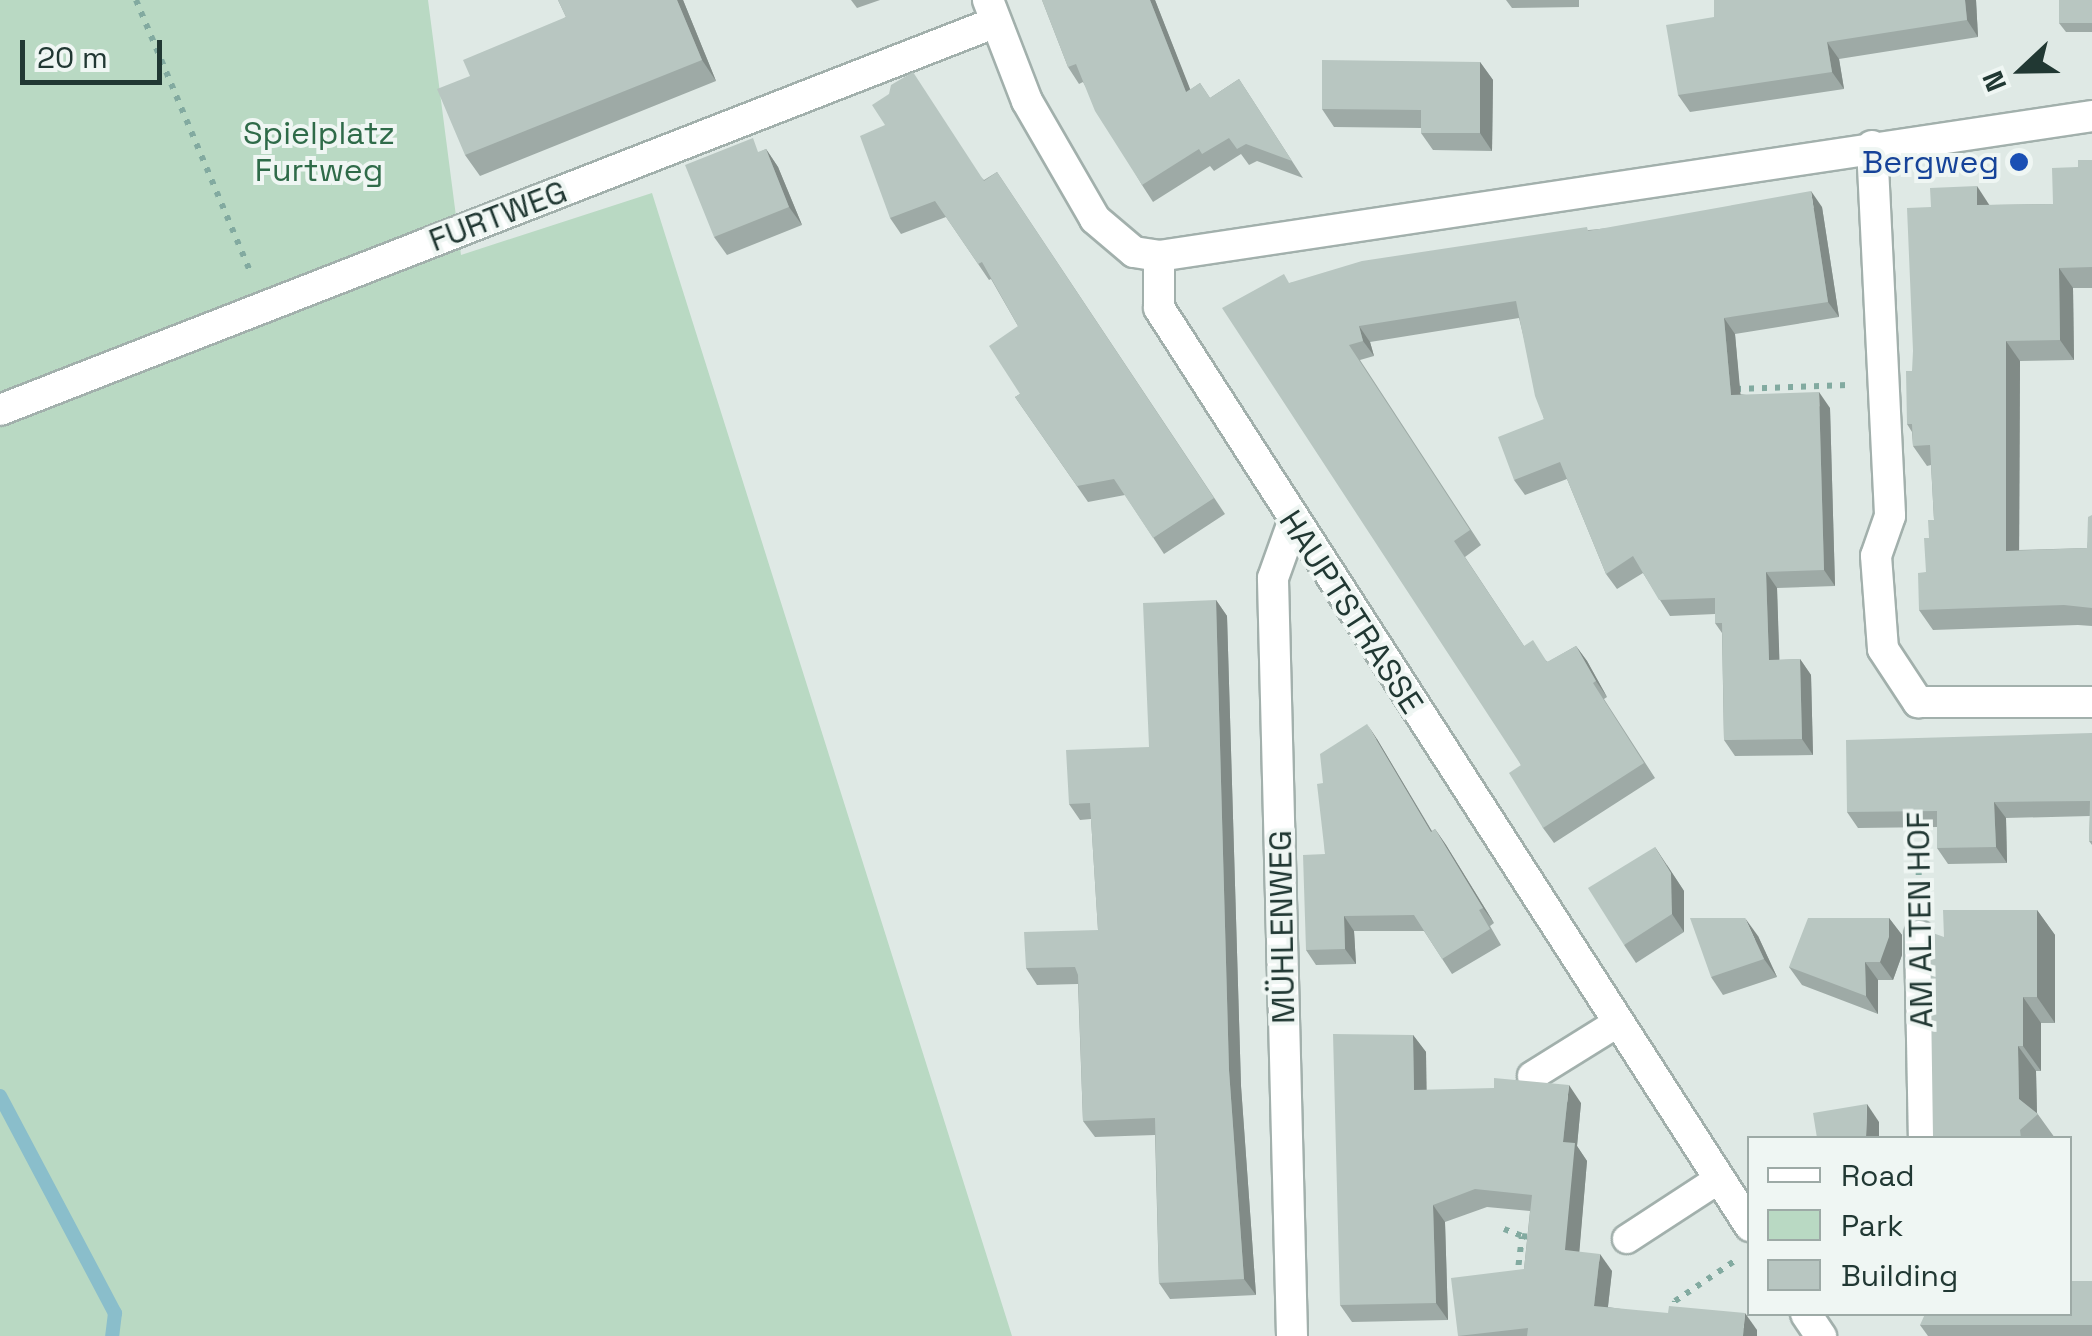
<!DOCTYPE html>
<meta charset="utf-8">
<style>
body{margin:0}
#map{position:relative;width:2092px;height:1336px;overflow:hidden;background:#dfe9e5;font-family:"Space Grotesk",sans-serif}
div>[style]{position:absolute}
.green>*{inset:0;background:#b9d9c3}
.stream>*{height:14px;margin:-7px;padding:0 7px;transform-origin:7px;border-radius:7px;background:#8abecb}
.path>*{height:6px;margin-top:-3px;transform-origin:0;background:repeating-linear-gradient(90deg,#82aaa0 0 5px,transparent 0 13px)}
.roads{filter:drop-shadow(2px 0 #a2b0ac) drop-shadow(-2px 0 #a2b0ac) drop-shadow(0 2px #a2b0ac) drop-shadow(0 -2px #a2b0ac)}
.service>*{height:28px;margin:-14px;padding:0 14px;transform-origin:14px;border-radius:14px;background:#fff}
.minor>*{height:30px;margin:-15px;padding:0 15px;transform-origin:15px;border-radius:15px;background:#fff}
.tertiary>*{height:30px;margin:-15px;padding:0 15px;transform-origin:15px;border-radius:15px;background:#fff}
.wall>*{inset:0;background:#9eaaa6}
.shaded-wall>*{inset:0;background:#818b87}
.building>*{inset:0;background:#b8c6c1;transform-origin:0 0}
.dots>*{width:28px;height:28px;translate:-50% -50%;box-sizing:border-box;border:5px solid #eff6f3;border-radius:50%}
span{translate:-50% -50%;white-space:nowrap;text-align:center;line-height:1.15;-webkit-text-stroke:8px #eff6f3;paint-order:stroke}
.park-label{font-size:32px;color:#2f6b49}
.transit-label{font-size:32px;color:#164399}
.right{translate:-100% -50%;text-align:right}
.street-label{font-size:32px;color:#213833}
.legend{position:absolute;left:1747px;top:1136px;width:325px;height:180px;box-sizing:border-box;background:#eff6f3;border:2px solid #9daaa6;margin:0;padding:12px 18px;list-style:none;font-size:30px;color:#213833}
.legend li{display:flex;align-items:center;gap:20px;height:50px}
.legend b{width:50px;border:2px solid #9daaa6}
.north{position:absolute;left:1972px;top:20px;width:100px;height:100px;-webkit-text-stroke:8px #eff6f3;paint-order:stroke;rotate:248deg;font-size:28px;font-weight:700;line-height:40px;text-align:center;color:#213833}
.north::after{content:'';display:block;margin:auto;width:35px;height:45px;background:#213833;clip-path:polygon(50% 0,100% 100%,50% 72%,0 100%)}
.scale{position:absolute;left:20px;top:40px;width:142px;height:45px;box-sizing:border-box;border:5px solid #213833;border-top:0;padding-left:12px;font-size:30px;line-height:35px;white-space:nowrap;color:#213833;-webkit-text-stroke:8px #eff6f3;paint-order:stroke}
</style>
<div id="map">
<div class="green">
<div style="clip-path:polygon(0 0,428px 0,461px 255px,652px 193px,1012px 1336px,0 1336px)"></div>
</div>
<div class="stream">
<div style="left:0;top:1096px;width:246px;rotate:62.1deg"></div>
<div style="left:115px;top:1313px;width:23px;rotate:97deg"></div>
</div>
<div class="path">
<div style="left:136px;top:0;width:294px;rotate:67.2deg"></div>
<div style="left:1736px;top:389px;width:112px;rotate:-2deg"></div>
<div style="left:1918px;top:818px;width:83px;rotate:89.3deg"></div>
<div style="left:1504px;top:1229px;width:19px;rotate:21deg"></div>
<div style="left:1517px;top:1278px;width:42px;rotate:-83.2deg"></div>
<div style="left:1522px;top:1236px;width:10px;rotate:6deg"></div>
<div style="left:1674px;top:1315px;width:14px;rotate:-86deg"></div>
<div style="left:1675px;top:1301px;width:73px;rotate:-33.9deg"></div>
</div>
<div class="roads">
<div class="service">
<div style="left:1919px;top:935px;width:203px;rotate:88.9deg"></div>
<div style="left:1532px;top:1076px;width:100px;rotate:-31.9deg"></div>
<div style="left:1627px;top:1239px;width:110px;rotate:-33.1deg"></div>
</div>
<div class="minor">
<div style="left:1872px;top:146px;width:370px;rotate:87.2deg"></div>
<div style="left:1890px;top:516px;width:42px;rotate:109.3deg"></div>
<div style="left:1876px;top:556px;width:93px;rotate:85.7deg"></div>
<div style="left:1883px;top:649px;width:64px;rotate:56.6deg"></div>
<div style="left:1918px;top:702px;width:174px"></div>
<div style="left:1159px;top:256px;width:52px;rotate:90deg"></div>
<div style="left:1159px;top:308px;width:1092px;rotate:57.23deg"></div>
<div style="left:0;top:410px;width:1069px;rotate:-21.28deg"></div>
<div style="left:1806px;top:1314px;width:27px;rotate:56deg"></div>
<div style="left:1292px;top:1336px;width:758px;rotate:-91.44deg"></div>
<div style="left:1273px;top:578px;width:59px;rotate:-70.3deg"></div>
</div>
<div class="tertiary">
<div style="left:988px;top:0;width:108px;rotate:68.9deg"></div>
<div style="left:1027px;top:101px;width:136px;rotate:60deg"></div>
<div style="left:1095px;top:219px;width:51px;rotate:40.2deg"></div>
<div style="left:1134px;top:252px;width:25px;rotate:9deg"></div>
<div style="left:1159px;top:256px;width:943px;rotate:-8.53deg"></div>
</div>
</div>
<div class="wall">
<div style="clip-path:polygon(558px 0,683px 0,716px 81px,480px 176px,465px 155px,470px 76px,566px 17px)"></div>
<div style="clip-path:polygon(851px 0,880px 0,857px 8px)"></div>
<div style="clip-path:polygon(1042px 0,1155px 0,1190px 90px,1200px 83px,1210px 98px,1239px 79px,1303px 178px,1257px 161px,1249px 165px,1241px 154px,1214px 171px,1210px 166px,1153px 202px,1142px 185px,1083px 82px,1079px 84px,1068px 67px)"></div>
<div style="clip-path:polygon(1506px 0,1579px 0,1579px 7px,1512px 8px)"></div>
<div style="clip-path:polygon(1714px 0,1976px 0,1978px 37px,1839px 59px,1844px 89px,1690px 112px,1678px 95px,1714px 17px)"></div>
<div style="clip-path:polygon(2092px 0,2092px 32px,2066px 32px,2059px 23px)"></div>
<div style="clip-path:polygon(1480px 62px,1493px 80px,1492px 151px,1433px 150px,1421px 133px,1421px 128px,1334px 127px,1322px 109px)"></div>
<div style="clip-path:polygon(889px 94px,984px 180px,997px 172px,1225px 514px,1164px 554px,1125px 495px,1088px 502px,1015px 397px,1020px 394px,1018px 326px,991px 279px,989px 280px,946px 217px,901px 234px,890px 218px,885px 125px)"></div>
<div style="clip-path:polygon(766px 149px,778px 167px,802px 225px,727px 255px,714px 237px,762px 151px)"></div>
<div style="clip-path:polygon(2092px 160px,2092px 288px,2073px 288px,2074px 360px,2020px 361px,2019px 550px,2087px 548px,2092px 515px,2092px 626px,2078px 625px,1933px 630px,1919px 610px,1926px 572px,1929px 538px,1934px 520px,1931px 465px,1927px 466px,1913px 446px,1912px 432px,1907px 424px,1990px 205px,2053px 204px,2078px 167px)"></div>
<div style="clip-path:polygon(1822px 207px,1839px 317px,1735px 334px,1740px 394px,1830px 408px,1835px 586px,1777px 588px,1779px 660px,1800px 659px,1811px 675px,1813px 755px,1735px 756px,1724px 740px,1722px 633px,1715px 623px,1715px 614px,1670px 616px,1643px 573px,1617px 589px,1606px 574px,1567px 479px,1525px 495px,1514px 480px,1544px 419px,1519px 318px,1370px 342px,1374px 356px,1360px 360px,1481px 545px,1465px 557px,1524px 646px,1548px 662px,1576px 646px,1587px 661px,1607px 697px,1604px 699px,1655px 778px,1554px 843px,1543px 828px,1521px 765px,1290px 283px,1589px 230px)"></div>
<div style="clip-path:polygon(1216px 600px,1227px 616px,1241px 1086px,1256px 1295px,1170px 1299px,1159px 1283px,1155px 1135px,1095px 1137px,1083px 1121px,1078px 984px,1037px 985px,1026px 968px,1098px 930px,1091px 819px,1080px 820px,1069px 804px,1149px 747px)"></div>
<div style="clip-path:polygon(2092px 733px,2092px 845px,2089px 841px,2090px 816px,2006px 818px,2007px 863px,1948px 864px,1937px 848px,1937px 827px,1858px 828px,1847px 812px)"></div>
<div style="clip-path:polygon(1377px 739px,1432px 831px,1435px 829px,1446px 845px,1494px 923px,1490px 926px,1501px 945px,1452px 974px,1424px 931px,1354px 931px,1356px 964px,1316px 965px,1306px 950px,1325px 854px,1323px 783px)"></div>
<div style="clip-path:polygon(1667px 865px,1684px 891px,1684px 932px,1636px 963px,1624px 945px)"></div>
<div style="clip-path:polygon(2037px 910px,2055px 935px,2055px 1023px,2041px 1023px,2041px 1071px,2036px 1071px,2037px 1113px,2055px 1138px,1933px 1138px,1944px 937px)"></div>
<div style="clip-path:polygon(1889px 918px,1902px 935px,1902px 955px,1893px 980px,1878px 980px,1878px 1014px,1802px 985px,1789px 967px)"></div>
<div style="clip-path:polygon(1758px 936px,1777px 977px,1723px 995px,1711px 977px)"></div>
<div style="clip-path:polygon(1413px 1035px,1426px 1052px,1426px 1090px,1581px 1103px,1577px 1146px,1587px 1161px,1579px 1252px,1612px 1271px,1608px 1307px,1757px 1330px,1757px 1336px,1458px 1336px,1524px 1269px,1530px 1211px,1487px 1207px,1445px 1222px,1448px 1320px,1352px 1322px,1340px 1305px)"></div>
<div style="clip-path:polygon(2092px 1281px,2092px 1336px,1928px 1336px,1920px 1325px)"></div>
</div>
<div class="shaded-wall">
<div style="clip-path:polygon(677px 0,683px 0,716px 81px,702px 60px)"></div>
<div style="clip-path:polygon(1150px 0,1155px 0,1198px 109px,1186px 92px)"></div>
<div style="clip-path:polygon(1965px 0,1976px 0,1978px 37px,1967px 20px)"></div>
<div style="clip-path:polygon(1827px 42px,1839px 59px,1844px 89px,1832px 72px)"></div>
<div style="clip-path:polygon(1480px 62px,1493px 80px,1492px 151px,1480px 133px)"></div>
<div style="clip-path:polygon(766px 149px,778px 167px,802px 225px,789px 207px)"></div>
<div style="clip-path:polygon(1977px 186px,1990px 206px,1977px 205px)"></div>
<div style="clip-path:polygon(1811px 191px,1822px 207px,1839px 317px,1828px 302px)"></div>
<div style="clip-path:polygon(2059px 268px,2073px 288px,2074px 360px,2060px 340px)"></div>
<div style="clip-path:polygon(1724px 318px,1735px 334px,1742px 410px,1731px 395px)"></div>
<div style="clip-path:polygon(1359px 326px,1370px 342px,1374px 356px,1363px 341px)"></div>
<div style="clip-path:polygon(2006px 341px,2020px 361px,2019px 571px,2006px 551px)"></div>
<div style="clip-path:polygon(1819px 392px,1830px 408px,1835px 586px,1824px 570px)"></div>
<div style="clip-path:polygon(1766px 572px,1777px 588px,1780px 676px,1769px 660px)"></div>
<div style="clip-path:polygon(1216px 600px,1227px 616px,1241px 1086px,1256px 1295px,1244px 1279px,1229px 1070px)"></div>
<div style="clip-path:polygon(1576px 646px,1587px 661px,1607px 697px,1596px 681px)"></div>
<div style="clip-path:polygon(1800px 659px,1811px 675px,1813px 755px,1802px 739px)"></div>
<div style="clip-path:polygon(1367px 724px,1377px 739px,1441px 847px,1431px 832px)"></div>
<div style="clip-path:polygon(1994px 802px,2006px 818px,2007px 863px,1996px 847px)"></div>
<div style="clip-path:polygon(1435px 829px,1446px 845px,1494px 923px,1483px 908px)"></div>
<div style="clip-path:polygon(1655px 847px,1684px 891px,1684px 932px,1672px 914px)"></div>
<div style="clip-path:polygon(2037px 910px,2055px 935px,2055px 1023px,2037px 997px)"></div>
<div style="clip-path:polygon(1344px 916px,1354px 931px,1356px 964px,1345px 949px)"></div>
<div style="clip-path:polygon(1745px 918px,1758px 936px,1777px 977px,1764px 959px)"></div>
<div style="clip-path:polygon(1889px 918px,1902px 935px,1902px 955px,1893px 980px,1880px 962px)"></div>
<div style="clip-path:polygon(1865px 962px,1878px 980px,1878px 1014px,1866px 996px)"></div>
<div style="clip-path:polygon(2023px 997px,2041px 1023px,2041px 1071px,2023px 1046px)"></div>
<div style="clip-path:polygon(1413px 1035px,1426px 1052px,1427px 1108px,1414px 1090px)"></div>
<div style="clip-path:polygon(2018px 1046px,2036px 1071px,2037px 1115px,2019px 1099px)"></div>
<div style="clip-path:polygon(1569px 1085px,1581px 1103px,1577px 1146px,1587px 1161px,1578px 1268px,1565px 1250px,1563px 1142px)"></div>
<div style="clip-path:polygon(1867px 1104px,1879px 1122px,1879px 1138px,1866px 1138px)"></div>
<div style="clip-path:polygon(1433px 1205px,1445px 1222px,1448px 1320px,1436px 1303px)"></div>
<div style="clip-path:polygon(1600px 1254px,1612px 1271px,1606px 1323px,1594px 1306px)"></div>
<div style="clip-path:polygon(1745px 1313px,1757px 1330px,1757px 1336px,1743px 1336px)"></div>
</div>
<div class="building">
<div style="clip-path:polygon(558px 0,677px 0,702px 60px,465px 155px,437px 89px,470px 76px,463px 60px,566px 17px)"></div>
<div style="clip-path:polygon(1042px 0,1150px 0,1186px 92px,1200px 83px,1210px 98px,1239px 79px,1292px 161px,1246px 144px,1237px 149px,1229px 138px,1202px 154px,1199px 149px,1142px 185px,1095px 111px,1076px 64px,1068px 67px)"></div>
<div style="clip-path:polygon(1714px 0,1965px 0,1967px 20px,1827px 42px,1832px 72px,1678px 95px,1666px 25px,1714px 17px)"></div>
<div style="left:2059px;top:0;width:33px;height:23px"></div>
<div style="clip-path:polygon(1322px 60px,1480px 62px,1480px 133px,1421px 133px,1421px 110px,1322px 109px)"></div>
<div style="clip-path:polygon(913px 72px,984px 181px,997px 172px,1214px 498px,1153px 538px,1114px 479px,1077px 486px,1015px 397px,1020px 394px,989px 346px,1018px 326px,982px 262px,978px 264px,935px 201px,890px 218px,860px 136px,885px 125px,872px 105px,889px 94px,891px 85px)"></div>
<div style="clip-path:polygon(753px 138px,758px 152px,766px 149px,789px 207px,714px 237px,685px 165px)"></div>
<div style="clip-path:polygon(2078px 160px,2092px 160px,2092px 267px,2059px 268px,2060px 340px,2006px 341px,2006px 551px,2087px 548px,2088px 517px,2092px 515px,2092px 608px,2064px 605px,1919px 610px,1918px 573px,1926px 572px,1924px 538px,1929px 538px,1928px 520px,1934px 520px,1930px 445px,1913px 446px,1912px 424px,1907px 424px,1906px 371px,1912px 371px,1913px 351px,1907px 208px,1931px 207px,1930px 188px,1977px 186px,1977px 205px,2053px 204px,2052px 168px,2078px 167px)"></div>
<div style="clip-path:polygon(1811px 191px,1828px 302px,1724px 318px,1731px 395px,1819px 392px,1824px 570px,1766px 572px,1769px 660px,1800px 659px,1802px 739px,1724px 740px,1722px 623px,1715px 623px,1715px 598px,1659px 600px,1633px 556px,1606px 574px,1560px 462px,1514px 480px,1498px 437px,1544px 419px,1535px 396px,1516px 301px,1359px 326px,1363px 341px,1349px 345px,1470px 530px,1454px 541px,1524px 646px,1533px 640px,1547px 662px,1576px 646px,1596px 681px,1593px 683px,1644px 763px,1543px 828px,1509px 773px,1521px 765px,1222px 308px,1284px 274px,1289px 283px,1362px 261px,1587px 227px,1588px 231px)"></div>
<div style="clip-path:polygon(1216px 600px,1229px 1070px,1244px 1279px,1159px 1283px,1155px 1118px,1083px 1121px,1078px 975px,1075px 967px,1026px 968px,1024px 932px,1098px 930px,1090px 803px,1069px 804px,1066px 750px,1149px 747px,1143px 603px)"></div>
<div style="clip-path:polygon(1367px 724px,1431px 832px,1435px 829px,1483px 908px,1479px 910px,1490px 929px,1442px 959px,1414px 915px,1344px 916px,1345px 949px,1306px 950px,1303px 855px,1325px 854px,1317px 784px,1323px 783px,1320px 754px)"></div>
<div style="clip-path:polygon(2092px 733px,2092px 841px,2089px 841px,2090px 801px,1994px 802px,1996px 847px,1937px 848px,1937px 811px,1847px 812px,1846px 740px)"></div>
<div style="clip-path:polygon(1655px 847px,1671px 873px,1672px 914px,1624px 945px,1588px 888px)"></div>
<div style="clip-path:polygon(1943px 910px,2037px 910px,2037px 997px,2023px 997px,2023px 1046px,2018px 1046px,2019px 1099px,2038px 1114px,2020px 1130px,2021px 1138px,1933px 1138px,1930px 932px,1944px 937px)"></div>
<div style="clip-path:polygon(1690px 918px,1745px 918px,1764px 959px,1711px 977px)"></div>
<div style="clip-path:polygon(1808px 918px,1889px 918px,1889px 937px,1880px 962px,1865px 962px,1866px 996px,1789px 967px)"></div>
<div style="clip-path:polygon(1333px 1034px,1413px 1035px,1414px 1090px,1494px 1088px,1494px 1078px,1569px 1085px,1563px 1142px,1575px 1143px,1565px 1250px,1600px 1254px,1594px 1306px,1668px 1313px,1669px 1306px,1745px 1313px,1743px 1336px,1527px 1336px,1528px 1328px,1458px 1336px,1451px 1278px,1524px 1269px,1532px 1195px,1475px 1189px,1433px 1205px,1436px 1303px,1340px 1305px)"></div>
<div style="clip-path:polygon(1867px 1104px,1866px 1138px,1817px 1138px,1813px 1113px)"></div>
<div style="clip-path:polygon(2070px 1281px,2092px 1281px,2092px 1325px,1920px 1325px,1925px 1314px,2070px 1314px)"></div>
</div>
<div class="dots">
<div style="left:2019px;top:162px;background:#1a4fb4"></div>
</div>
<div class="park-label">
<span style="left:319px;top:152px">Spielplatz<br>Furtweg</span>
</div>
<div class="transit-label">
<span class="right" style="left:1999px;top:162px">Bergweg</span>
</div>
<div class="street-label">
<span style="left:498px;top:216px;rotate:-21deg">FURTWEG</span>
<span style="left:1351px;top:612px;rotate:57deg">HAUPTSTRASSE</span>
<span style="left:1920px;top:920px;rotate:-91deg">AM ALTEN HOF</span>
<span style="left:1282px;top:927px;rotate:-91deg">MÜHLENWEG</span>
</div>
<ul class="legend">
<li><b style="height:12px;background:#fff"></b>Road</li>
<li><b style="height:28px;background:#b9d9c3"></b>Park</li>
<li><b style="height:28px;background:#b8c6c1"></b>Building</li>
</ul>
<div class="north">N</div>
<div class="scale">20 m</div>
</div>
